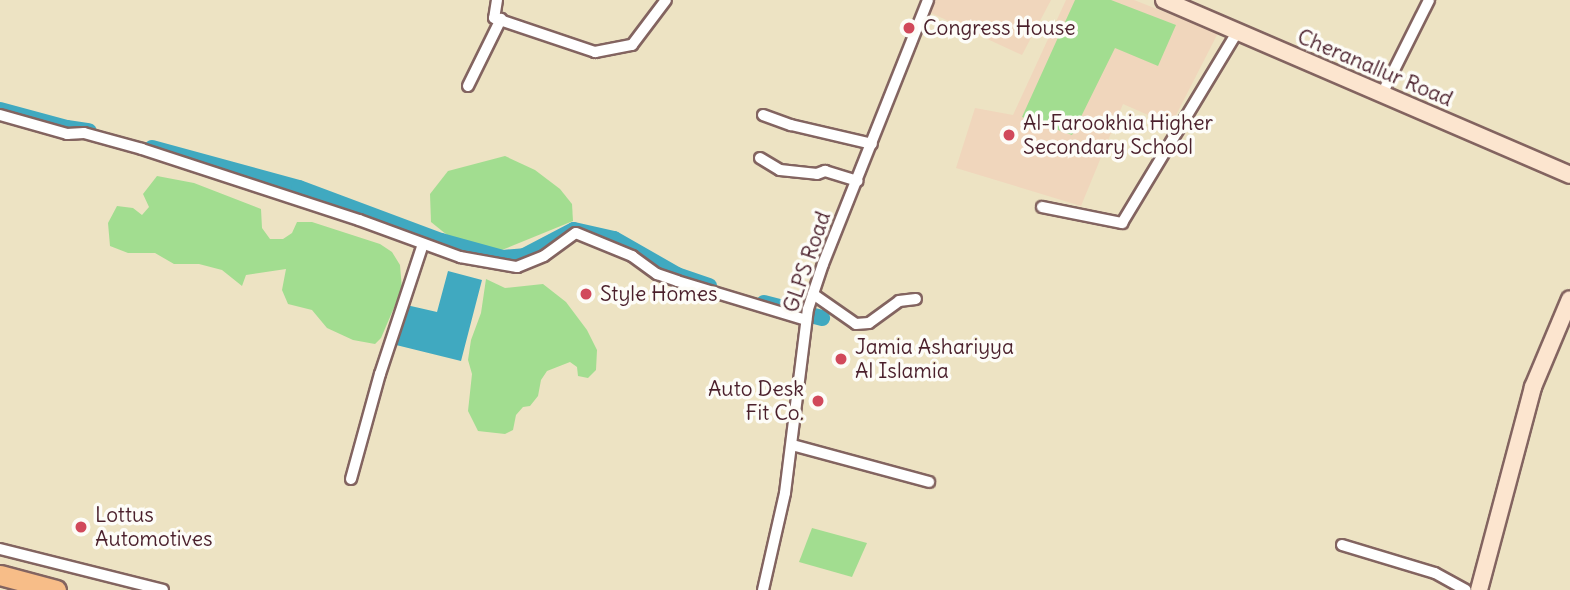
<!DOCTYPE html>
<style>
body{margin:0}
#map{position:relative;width:1570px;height:590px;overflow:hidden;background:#ede3c3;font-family:Delius,sans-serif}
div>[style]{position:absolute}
.built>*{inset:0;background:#f0d6bc}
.green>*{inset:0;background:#a2dd90}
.water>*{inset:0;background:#40a9c0}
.canal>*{height:16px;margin:-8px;padding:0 8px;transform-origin:8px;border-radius:8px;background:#40a9c0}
.roads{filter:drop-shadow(2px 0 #836460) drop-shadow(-2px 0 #836460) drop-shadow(0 2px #836460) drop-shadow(0 -2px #836460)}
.street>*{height:10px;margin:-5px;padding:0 5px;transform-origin:5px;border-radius:5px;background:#fff}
.secondary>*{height:16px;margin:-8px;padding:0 8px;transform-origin:8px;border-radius:8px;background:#fce5cf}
.highway>*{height:19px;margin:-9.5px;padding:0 9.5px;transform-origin:9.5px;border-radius:9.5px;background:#f7bd88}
.dots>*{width:19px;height:19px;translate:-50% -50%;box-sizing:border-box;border:4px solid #fdfcf7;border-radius:50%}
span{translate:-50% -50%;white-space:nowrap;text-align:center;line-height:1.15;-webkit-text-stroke:7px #fdfcf7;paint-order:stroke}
.poi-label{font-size:21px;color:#4a1f2b}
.left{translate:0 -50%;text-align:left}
.right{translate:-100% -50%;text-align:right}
.street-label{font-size:21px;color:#4a1f2b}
</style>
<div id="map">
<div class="built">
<div style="clip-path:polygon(935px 0,1051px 0,1022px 55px,929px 12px)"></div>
<div style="clip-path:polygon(1066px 0,1134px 0,1218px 33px,1171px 125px,1123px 104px,1081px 206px,956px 168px,975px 108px,1013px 115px)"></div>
</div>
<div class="green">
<div style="clip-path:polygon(1075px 0,1111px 0,1176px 25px,1158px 66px,1115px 48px,1072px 135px,1022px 117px)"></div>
<div style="clip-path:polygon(505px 156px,535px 170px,560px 189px,572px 204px,573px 221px,502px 250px,457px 243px,431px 222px,430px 194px,448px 171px)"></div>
<div style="clip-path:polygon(157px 176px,194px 183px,261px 209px,262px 228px,270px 239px,283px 239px,292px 233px,297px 222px,312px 222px,380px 244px,392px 252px,400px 265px,402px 289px,381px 338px,375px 344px,353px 340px,327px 328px,312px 310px,288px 304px,282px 290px,286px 269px,246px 275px,242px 286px,222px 270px,199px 264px,174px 264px,155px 253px,128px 253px,110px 246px,108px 223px,117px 206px,133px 208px,142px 215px,149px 207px,143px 194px)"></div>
<div style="clip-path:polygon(486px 279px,505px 288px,543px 284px,566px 302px,587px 330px,597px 350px,596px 370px,588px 378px,578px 376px,577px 367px,570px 362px,547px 371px,541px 380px,538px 396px,530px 406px,523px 407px,516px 415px,513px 430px,505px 434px,478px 431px,468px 411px,472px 374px,468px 360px,471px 340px,481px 313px)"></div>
<div style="clip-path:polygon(812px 528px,867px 543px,852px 577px,799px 562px)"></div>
</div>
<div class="water">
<div style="clip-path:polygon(448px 271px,482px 280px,461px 361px,392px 344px,402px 304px,437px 312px)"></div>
</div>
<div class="canal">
<div style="left:0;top:110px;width:69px;rotate:15deg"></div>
<div style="left:67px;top:128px;width:22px;rotate:8deg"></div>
<div style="left:152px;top:148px;width:152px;rotate:15.2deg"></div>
<div style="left:299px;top:188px;width:152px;rotate:20.5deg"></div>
<div style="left:441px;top:241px;width:64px;rotate:15.3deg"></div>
<div style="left:503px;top:258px;width:21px;rotate:-5deg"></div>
<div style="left:524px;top:256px;width:56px;rotate:-27.5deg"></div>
<div style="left:574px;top:230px;width:41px;rotate:12.7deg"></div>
<div style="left:614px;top:239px;width:73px;rotate:29.7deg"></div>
<div style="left:677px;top:275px;width:34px;rotate:19deg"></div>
<div style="left:764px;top:303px;width:60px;rotate:14.5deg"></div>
</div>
<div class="roads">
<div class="street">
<div style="left:497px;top:0;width:18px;rotate:99deg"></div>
<div style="left:494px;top:18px;width:107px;rotate:18.6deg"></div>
<div style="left:595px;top:52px;width:38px;rotate:-11deg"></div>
<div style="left:632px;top:45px;width:56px;rotate:-52.9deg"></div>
<div style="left:468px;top:86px;width:75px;rotate:-63.8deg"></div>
<div style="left:1382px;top:94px;width:105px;rotate:-63.4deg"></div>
<div style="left:0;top:115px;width:70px;rotate:15.8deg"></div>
<div style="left:67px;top:134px;width:17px;rotate:-3deg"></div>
<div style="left:84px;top:133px;width:60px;rotate:15.4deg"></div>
<div style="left:142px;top:149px;width:228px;rotate:18.1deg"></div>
<div style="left:359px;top:220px;width:108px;rotate:20.1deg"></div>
<div style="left:460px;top:257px;width:58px;rotate:10deg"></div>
<div style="left:517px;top:267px;width:29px;rotate:-22deg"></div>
<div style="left:544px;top:256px;width:39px;rotate:-36deg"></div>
<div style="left:576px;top:233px;width:61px;rotate:22.3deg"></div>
<div style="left:632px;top:256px;width:31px;rotate:36deg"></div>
<div style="left:657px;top:274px;width:21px;rotate:19deg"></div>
<div style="left:677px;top:281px;width:135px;rotate:16.8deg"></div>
<div style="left:763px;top:115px;width:30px;rotate:20deg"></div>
<div style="left:791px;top:125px;width:83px;rotate:13.2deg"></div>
<div style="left:760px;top:158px;width:23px;rotate:31deg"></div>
<div style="left:780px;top:170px;width:37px;rotate:6deg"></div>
<div style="left:817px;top:174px;width:9px;rotate:-21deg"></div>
<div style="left:825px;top:171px;width:34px;rotate:17deg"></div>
<div style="left:1042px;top:207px;width:82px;rotate:11.3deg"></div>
<div style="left:1122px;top:223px;width:223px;rotate:-58.9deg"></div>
<div style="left:813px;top:294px;width:52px;rotate:34.9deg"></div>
<div style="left:856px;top:324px;width:13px;rotate:-4deg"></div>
<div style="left:869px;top:323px;width:37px;rotate:-36deg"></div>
<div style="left:899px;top:301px;width:17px;rotate:-7deg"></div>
<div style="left:792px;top:445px;width:142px;rotate:15.1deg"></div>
<div style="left:351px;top:479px;width:109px;rotate:-74.6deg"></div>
<div style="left:380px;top:374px;width:137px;rotate:-71.7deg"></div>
<div style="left:1342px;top:545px;width:97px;rotate:16.8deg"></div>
<div style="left:1435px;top:573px;width:35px;rotate:29deg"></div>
<div style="left:0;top:549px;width:168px;rotate:14.1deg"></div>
<div style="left:763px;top:590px;width:99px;rotate:-77.2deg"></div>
<div style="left:785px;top:493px;width:185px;rotate:-82.9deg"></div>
<div style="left:808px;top:309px;width:47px;rotate:-71.6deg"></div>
<div style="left:823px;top:264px;width:284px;rotate:-68.3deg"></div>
</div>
<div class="secondary">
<div style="left:1164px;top:0;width:442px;rotate:23.3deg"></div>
<div style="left:1479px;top:590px;width:210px;rotate:-75.1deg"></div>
<div style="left:1533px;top:387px;width:95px;rotate:-67.2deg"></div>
</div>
<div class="highway">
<div style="left:0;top:575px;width:58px;rotate:15deg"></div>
</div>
</div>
<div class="dots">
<div style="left:909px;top:28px;background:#d1495b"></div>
<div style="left:1009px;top:135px;background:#d1495b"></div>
<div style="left:586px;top:294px;background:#d1495b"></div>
<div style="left:841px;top:359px;background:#d1495b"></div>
<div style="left:818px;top:401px;background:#d1495b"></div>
<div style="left:81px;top:527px;background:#d1495b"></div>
</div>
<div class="poi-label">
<span class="left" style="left:923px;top:28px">Congress House</span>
<span class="left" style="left:1023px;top:135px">Al-Farookhia Higher<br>Secondary School</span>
<span class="left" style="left:600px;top:294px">Style Homes</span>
<span class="left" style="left:855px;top:359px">Jamia Ashariyya<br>Al Islamia</span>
<span class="right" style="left:804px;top:401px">Auto Desk<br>Fit Co.</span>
<span class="left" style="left:95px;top:527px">Lottus<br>Automotives</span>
</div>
<div class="street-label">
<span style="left:1375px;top:68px;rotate:23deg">Cheranallur Road</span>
<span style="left:807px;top:262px;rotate:-71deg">GLPS Road</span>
</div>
</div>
